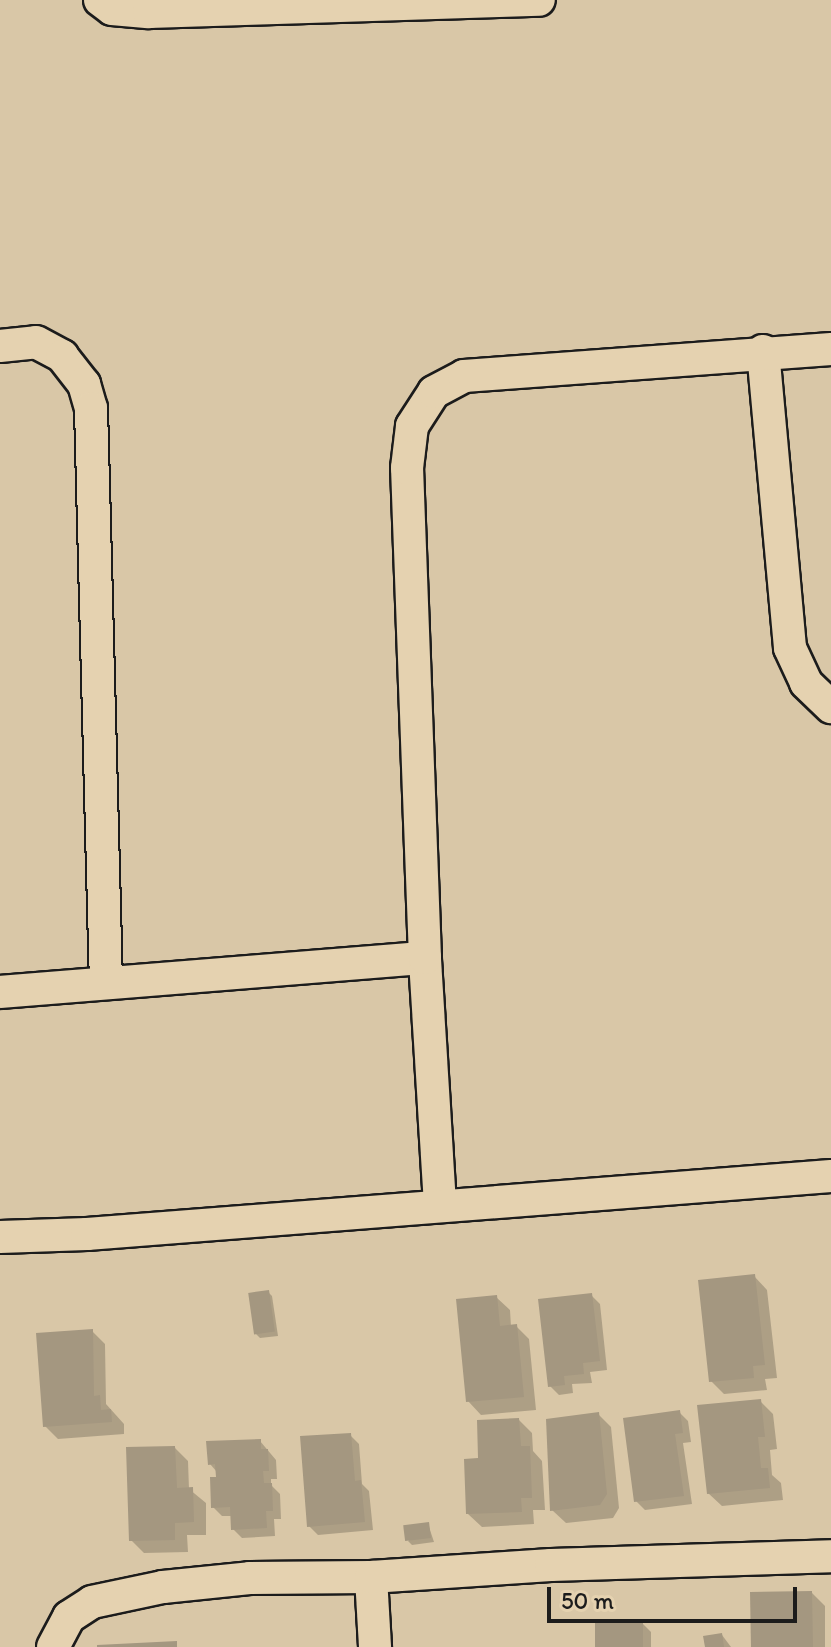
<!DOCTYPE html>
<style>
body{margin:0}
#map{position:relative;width:831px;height:1647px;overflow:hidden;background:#d9c7a7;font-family:Itim,sans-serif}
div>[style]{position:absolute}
.shadow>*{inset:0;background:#0003}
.building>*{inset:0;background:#a49780;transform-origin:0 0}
.roads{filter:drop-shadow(2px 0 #1c1c1c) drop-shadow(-2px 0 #1c1c1c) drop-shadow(0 2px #1c1c1c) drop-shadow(0 -2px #1c1c1c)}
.minor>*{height:32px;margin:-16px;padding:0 16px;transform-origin:16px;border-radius:16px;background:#e5d2b0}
span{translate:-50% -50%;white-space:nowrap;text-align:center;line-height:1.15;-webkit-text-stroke:8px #e5d2b0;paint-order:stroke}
.scale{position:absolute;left:547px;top:1587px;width:250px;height:36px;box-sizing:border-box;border:4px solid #1c1c1c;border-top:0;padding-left:10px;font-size:24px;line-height:28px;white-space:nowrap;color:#1c1c1c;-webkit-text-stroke:6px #e5d2b0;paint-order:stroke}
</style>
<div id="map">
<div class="shadow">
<div style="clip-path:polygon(754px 1276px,767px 1290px,777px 1378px,765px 1379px,767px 1390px,724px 1394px,711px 1381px)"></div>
<div style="clip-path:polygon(268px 1292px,272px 1296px,278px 1336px,260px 1338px,256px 1334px)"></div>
<div style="clip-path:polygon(591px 1295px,600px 1304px,607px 1370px,590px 1372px,592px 1383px,572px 1384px,573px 1393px,559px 1395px,550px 1386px)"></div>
<div style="clip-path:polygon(496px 1297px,510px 1310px,511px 1327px,516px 1326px,529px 1339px,536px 1410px,481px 1415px,468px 1401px)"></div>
<div style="clip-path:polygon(92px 1331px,105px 1344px,106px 1404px,124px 1424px,124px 1434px,58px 1439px,45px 1426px)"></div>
<div style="clip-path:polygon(760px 1401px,773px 1414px,777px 1449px,770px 1450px,772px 1475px,781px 1483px,783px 1500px,722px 1506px,708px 1493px)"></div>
<div style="clip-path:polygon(679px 1412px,688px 1421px,691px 1442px,683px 1443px,692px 1504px,645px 1510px,636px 1501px)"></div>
<div style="clip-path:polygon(598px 1414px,611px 1427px,619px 1508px,613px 1518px,566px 1523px,552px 1510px)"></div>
<div style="clip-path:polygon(519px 1420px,532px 1433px,533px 1451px,542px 1461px,545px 1510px,533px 1510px,534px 1524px,482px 1527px,468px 1514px,480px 1460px)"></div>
<div style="clip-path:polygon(350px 1435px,359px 1444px,362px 1484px,369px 1491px,373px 1530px,318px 1535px,309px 1526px)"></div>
<div style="clip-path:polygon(260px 1441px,276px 1460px,277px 1479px,271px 1479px,271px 1485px,280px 1494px,281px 1519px,274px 1519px,275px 1536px,242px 1538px,233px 1529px,232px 1516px,222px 1516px,213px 1507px,217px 1472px,210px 1464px)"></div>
<div style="clip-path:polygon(175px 1448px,188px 1461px,189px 1489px,206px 1503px,206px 1535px,187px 1535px,188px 1552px,144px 1553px,131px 1540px)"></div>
<div style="clip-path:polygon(428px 1524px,434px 1542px,412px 1545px,408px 1541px)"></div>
<div style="clip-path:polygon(812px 1593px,825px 1606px,825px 1647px,752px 1647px)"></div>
<div style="clip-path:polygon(642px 1623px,651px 1632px,651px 1647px,597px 1647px)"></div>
<div style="clip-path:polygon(722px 1635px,731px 1647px,707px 1647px)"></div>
</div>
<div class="building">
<div style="clip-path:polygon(755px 1274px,765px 1365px,753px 1366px,754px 1378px,709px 1382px,698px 1280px)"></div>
<div style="left:269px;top:1290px;width:42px;height:21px;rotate:82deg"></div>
<div style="clip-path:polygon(592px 1293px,600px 1361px,583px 1363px,584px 1374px,564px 1376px,565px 1385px,548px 1387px,538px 1299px)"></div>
<div style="clip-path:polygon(497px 1295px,500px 1326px,517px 1324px,524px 1397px,466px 1402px,456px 1299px)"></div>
<div style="clip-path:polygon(93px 1329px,94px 1396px,100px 1395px,101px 1410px,111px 1409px,112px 1422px,43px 1427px,36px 1333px)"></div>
<div style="clip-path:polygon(761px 1399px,765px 1437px,758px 1437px,761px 1468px,768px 1468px,770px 1488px,707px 1494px,697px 1405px)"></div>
<div style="clip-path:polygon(680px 1410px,683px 1433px,675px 1434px,684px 1496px,634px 1502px,623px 1418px)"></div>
<div style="clip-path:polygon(599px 1412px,607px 1494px,600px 1505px,550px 1511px,546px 1419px)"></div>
<div style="clip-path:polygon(519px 1418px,521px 1446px,530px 1446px,532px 1498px,521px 1498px,522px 1512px,466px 1514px,464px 1459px,478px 1458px,477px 1420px)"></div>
<div style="clip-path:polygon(351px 1433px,355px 1481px,361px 1480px,365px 1522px,307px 1527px,300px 1436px)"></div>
<div style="clip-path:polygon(261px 1439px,261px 1449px,268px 1449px,269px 1471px,263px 1471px,264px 1483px,272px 1483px,273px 1511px,266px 1511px,267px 1528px,231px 1530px,230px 1507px,211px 1508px,210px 1477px,216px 1477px,215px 1464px,208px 1465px,206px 1441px)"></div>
<div style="clip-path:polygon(175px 1446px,177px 1488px,193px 1487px,194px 1522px,175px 1523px,175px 1540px,129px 1541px,126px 1447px)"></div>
<div style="left:429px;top:1522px;width:16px;height:26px;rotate:83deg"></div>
<div style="left:812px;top:1591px;width:56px;height:62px;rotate:89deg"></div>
<div style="left:595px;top:1621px;width:48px;height:26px"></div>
<div style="clip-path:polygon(722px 1633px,724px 1647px,705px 1647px,703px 1636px)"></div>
<div style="clip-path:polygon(177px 1641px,177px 1647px,97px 1647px,97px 1645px)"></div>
</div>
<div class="roads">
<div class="minor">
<div style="left:100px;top:0;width:15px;rotate:37deg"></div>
<div style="left:112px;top:9px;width:37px;rotate:5deg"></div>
<div style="left:149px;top:12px;width:390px;rotate:-1.8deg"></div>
<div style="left:0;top:346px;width:36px;rotate:-6deg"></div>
<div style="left:36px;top:342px;width:30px;rotate:28deg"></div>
<div style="left:62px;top:356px;width:36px;rotate:52deg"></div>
<div style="left:84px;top:384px;width:25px;rotate:74deg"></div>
<div style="left:91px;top:408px;width:575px;rotate:88.51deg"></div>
<div style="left:763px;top:351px;width:298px;rotate:84.8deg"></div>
<div style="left:790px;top:648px;width:38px;rotate:65deg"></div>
<div style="left:806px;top:683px;width:35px;rotate:44deg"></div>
<div style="left:0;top:992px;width:426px;rotate:-4.6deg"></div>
<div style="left:440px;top:1205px;width:247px;rotate:-93.5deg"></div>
<div style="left:425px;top:958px;width:490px;rotate:-92.1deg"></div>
<div style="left:407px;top:468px;width:42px;rotate:-83.2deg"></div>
<div style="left:412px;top:426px;width:40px;rotate:-57.1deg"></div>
<div style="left:434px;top:392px;width:34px;rotate:-28deg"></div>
<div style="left:464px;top:376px;width:368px;rotate:-4.2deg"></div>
<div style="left:0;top:1237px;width:87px;rotate:-2deg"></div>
<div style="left:87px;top:1234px;width:746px;rotate:-4.46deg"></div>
<div style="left:371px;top:1577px;width:70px;rotate:86.7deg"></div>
<div style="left:53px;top:1647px;width:34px;rotate:-62deg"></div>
<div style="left:69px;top:1617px;width:27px;rotate:-33deg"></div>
<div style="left:92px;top:1602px;width:73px;rotate:-11.9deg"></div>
<div style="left:163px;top:1587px;width:87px;rotate:-5.9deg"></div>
<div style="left:250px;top:1578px;width:121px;rotate:-0.5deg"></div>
<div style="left:371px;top:1577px;width:180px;rotate:-3.8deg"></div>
<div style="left:551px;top:1565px;width:280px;rotate:-1.8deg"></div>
</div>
</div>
<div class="scale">50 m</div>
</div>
